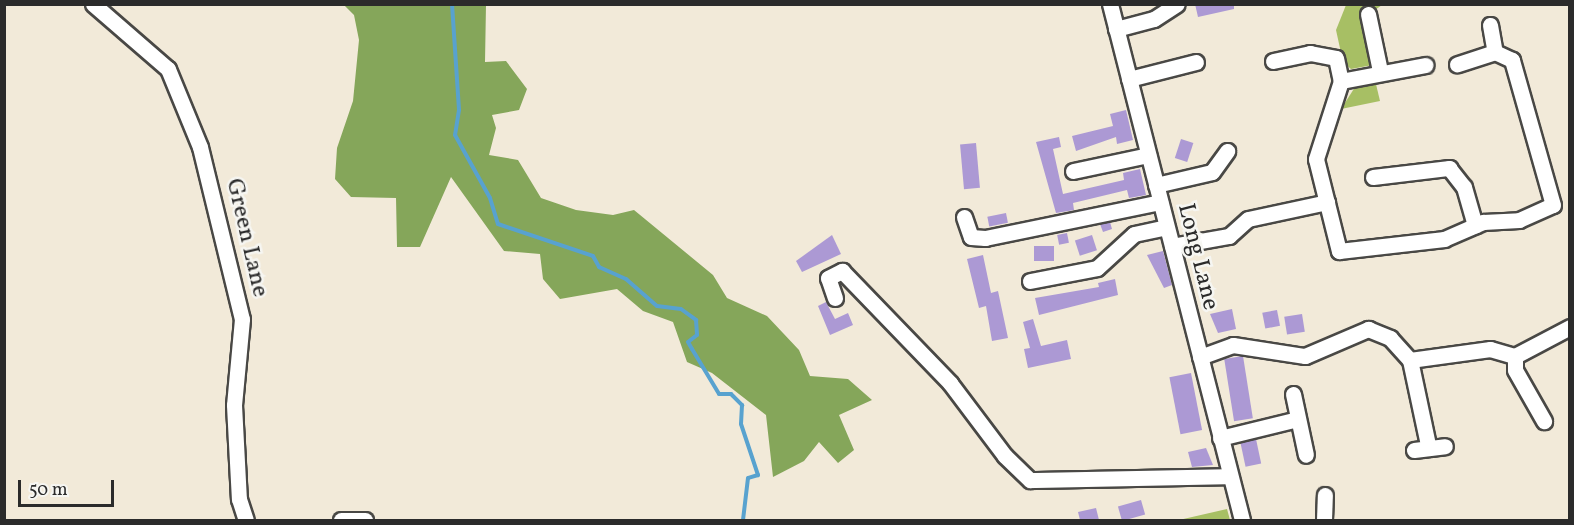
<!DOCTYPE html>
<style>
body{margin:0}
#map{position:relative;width:1574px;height:525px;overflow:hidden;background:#f2ead9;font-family:Vollkorn,serif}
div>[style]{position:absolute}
.green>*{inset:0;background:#a7bf64}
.forest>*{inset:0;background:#85a65a}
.stream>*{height:4px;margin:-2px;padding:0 2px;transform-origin:2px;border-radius:2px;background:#58a2cf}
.building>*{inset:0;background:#ac99d4;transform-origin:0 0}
.roads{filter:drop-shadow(2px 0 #494845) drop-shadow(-2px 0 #494845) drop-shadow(0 2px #494845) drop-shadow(0 -2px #494845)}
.minor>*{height:15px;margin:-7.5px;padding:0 7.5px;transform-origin:7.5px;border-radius:7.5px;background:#fff}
span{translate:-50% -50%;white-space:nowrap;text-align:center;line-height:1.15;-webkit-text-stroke:5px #f6f6f2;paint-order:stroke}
.street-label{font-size:24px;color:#2b2b2b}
.frame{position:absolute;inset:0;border:6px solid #2b2b2b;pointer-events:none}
.scale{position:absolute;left:18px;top:480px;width:96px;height:27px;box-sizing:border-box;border:3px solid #2b2b2b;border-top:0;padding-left:8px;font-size:18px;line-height:21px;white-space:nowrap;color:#2b2b2b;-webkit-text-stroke:4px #f6f6f2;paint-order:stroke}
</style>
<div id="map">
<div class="green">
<div style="clip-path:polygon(1346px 5px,1382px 5px,1368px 15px,1378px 64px,1351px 69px,1343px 62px,1336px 30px)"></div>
<div style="clip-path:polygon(1375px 80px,1380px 101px,1341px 109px,1357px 84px)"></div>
<div style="clip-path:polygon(1227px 509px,1230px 520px,1179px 520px)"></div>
</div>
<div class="forest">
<div style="clip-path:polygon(344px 5px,486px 5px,485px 62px,506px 61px,527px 89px,519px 110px,492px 115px,496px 128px,489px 155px,518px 160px,541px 198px,576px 210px,613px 215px,634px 210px,713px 275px,727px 298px,767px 316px,799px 350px,810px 376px,848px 379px,872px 400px,839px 415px,854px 450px,838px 463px,819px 442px,804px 461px,773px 477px,766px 415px,712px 373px,687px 362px,673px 322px,643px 311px,617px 289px,560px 299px,543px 279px,540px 254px,504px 251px,451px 177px,420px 247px,397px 247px,396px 198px,351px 197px,335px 179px,337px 148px,353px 101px,359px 40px,354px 15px)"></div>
</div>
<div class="stream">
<div style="left:452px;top:4px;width:106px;rotate:86.2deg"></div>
<div style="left:459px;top:110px;width:25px;rotate:99deg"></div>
<div style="left:455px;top:135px;width:72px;rotate:60.9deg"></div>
<div style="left:490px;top:198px;width:27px;rotate:73deg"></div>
<div style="left:498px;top:224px;width:100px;rotate:18.6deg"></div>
<div style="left:593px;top:256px;width:13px;rotate:61deg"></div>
<div style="left:599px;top:267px;width:30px;rotate:24deg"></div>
<div style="left:626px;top:279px;width:41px;rotate:41.1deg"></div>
<div style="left:657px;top:306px;width:24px;rotate:7deg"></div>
<div style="left:681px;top:309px;width:19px;rotate:36deg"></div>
<div style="left:696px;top:320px;width:15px;rotate:86deg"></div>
<div style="left:697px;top:335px;width:11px;rotate:142deg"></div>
<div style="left:688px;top:342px;width:8px;rotate:60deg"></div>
<div style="left:692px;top:349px;width:52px;rotate:59deg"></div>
<div style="left:719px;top:394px;width:12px"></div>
<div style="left:731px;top:394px;width:16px;rotate:45deg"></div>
<div style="left:742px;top:405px;width:19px;rotate:93deg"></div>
<div style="left:741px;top:424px;width:54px;rotate:71.6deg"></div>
<div style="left:758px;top:475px;width:10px;rotate:163deg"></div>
<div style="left:748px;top:478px;width:42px;rotate:96.8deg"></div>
</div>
<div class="building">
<div style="clip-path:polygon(1195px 4px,1234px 4px,1234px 9px,1198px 17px)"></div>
<div style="clip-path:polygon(1126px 110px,1133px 140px,1117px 144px,1116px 137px,1076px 151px,1072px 136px,1113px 126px,1110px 114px)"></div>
<div style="clip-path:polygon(1059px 137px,1061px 147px,1053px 149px,1063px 194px,1124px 180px,1123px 173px,1140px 169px,1146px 195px,1129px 198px,1127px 190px,1073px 203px,1074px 210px,1056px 213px,1036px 142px)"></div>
<div style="left:1181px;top:139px;width:13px;height:20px;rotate:18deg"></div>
<div style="left:976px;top:143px;width:45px;height:16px;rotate:85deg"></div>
<div style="left:1006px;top:213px;width:10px;height:19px;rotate:79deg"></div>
<div style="clip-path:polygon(1110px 222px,1112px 229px,1103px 232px,1100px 224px)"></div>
<div style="left:1067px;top:233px;width:10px;height:10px;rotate:79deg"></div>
<div style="clip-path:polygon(832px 235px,841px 254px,802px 272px,796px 261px)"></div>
<div style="left:1092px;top:235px;width:16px;height:18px;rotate:72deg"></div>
<div style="left:1034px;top:246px;width:20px;height:15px"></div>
<div style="clip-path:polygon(1163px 251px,1172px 285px,1164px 288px,1147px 255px)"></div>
<div style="clip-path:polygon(983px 255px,991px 293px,998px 291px,1008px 338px,992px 341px,986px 306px,979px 308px,967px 259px)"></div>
<div style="clip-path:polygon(1115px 279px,1118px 295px,1039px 315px,1035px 298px,1099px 287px,1098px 283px)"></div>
<div style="clip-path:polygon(826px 302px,835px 319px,848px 313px,853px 325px,830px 335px,818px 306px)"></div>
<div style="clip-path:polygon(1232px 309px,1236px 329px,1218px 333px,1210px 314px)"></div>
<div style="left:1277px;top:310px;width:16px;height:15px;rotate:79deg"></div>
<div style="left:1302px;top:314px;width:18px;height:18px;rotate:81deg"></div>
<div style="clip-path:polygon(1033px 319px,1041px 346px,1067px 340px,1071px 359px,1028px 368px,1024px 349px,1030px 348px,1023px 322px)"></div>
<div style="left:1243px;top:356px;width:63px;height:19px;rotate:81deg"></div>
<div style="left:1191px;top:373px;width:58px;height:22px;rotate:79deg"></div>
<div style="left:1256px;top:439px;width:25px;height:16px;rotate:78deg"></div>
<div style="clip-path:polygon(1206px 448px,1213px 465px,1192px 467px,1188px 452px)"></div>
<div style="left:1141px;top:500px;width:15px;height:24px;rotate:74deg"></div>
<div style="clip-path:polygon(1096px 508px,1099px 520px,1080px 520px,1078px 512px)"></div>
</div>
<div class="roads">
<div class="minor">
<div style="left:93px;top:4px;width:99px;rotate:40.9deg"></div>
<div style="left:168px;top:69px;width:84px;rotate:67.7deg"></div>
<div style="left:200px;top:147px;width:177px;rotate:76.3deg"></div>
<div style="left:242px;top:319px;width:86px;rotate:95.3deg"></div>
<div style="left:234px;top:405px;width:94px;rotate:87deg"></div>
<div style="left:239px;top:499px;width:22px;rotate:72deg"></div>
<div style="left:1110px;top:4px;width:533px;rotate:75.65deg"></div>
<div style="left:1368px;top:14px;width:58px;rotate:78.1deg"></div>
<div style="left:1490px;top:25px;width:27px;rotate:80deg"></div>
<div style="left:1116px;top:29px;width:39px;rotate:-15deg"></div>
<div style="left:1154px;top:19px;width:27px;rotate:-33deg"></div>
<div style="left:1273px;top:61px;width:38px;rotate:-12deg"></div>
<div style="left:1310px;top:53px;width:26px;rotate:11deg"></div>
<div style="left:1336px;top:58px;width:24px;rotate:78deg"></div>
<div style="left:1341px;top:81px;width:82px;rotate:107.8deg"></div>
<div style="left:1316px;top:159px;width:95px;rotate:76deg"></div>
<div style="left:1339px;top:251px;width:106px;rotate:-6.5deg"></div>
<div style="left:1444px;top:239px;width:43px;rotate:-23.6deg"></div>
<div style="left:1483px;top:222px;width:36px;rotate:-3deg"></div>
<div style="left:1519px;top:220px;width:37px;rotate:-24deg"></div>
<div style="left:1553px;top:205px;width:151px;rotate:-105.8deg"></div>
<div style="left:1512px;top:60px;width:19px;rotate:-155deg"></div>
<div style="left:1495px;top:52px;width:40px;rotate:162deg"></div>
<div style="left:1129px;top:79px;width:69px;rotate:-14.2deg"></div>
<div style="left:1341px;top:81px;width:86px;rotate:-10.7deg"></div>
<div style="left:1073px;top:171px;width:77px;rotate:-12deg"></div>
<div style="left:1373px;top:177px;width:77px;rotate:-6.8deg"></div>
<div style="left:1449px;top:168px;width:24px;rotate:52deg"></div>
<div style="left:1464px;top:187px;width:40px;rotate:74deg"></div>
<div style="left:1156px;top:185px;width:57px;rotate:-13.1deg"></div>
<div style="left:1212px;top:172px;width:26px;rotate:-54deg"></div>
<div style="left:964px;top:217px;width:21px;rotate:71deg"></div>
<div style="left:971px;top:237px;width:14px;rotate:4deg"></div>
<div style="left:985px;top:238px;width:179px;rotate:-11.6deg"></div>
<div style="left:1172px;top:246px;width:58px;rotate:-10deg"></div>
<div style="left:1229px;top:236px;width:25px;rotate:-42deg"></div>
<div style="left:1248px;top:219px;width:81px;rotate:-12.1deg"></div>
<div style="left:1030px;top:281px;width:68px;rotate:-11deg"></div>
<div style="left:1097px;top:268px;width:50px;rotate:-42.6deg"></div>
<div style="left:1134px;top:234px;width:33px;rotate:-12deg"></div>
<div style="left:835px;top:298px;width:21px;rotate:-109deg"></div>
<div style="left:828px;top:278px;width:16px;rotate:-27deg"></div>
<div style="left:842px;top:271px;width:156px;rotate:46deg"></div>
<div style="left:950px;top:383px;width:91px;rotate:53deg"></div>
<div style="left:1005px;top:456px;width:35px;rotate:44deg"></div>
<div style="left:1030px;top:480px;width:200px;rotate:-1.1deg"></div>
<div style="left:1515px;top:356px;width:14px;rotate:90deg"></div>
<div style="left:1515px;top:370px;width:59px;rotate:60.4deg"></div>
<div style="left:1200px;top:357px;width:35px;rotate:-20deg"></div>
<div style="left:1233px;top:345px;width:73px;rotate:8.7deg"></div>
<div style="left:1305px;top:356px;width:69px;rotate:-23.2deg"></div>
<div style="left:1368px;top:329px;width:24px;rotate:22deg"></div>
<div style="left:1390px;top:338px;width:30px;rotate:48deg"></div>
<div style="left:1410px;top:360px;width:81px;rotate:-7.8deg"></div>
<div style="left:1490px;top:349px;width:26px;rotate:16deg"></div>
<div style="left:1515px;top:356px;width:62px;rotate:-27.8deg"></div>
<div style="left:1410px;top:360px;width:87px;rotate:78deg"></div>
<div style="left:1293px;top:394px;width:62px;rotate:78deg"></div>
<div style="left:1220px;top:438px;width:80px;rotate:-13.7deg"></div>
<div style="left:1414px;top:450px;width:31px;rotate:-7deg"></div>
<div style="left:341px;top:520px;width:24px"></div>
<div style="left:1324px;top:520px;width:25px;rotate:-88deg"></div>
</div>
</div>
<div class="street-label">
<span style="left:246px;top:238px;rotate:77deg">Green Lane</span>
<span style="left:1197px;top:257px;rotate:76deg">Long Lane</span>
</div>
<div class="frame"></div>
<div class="scale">50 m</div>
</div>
